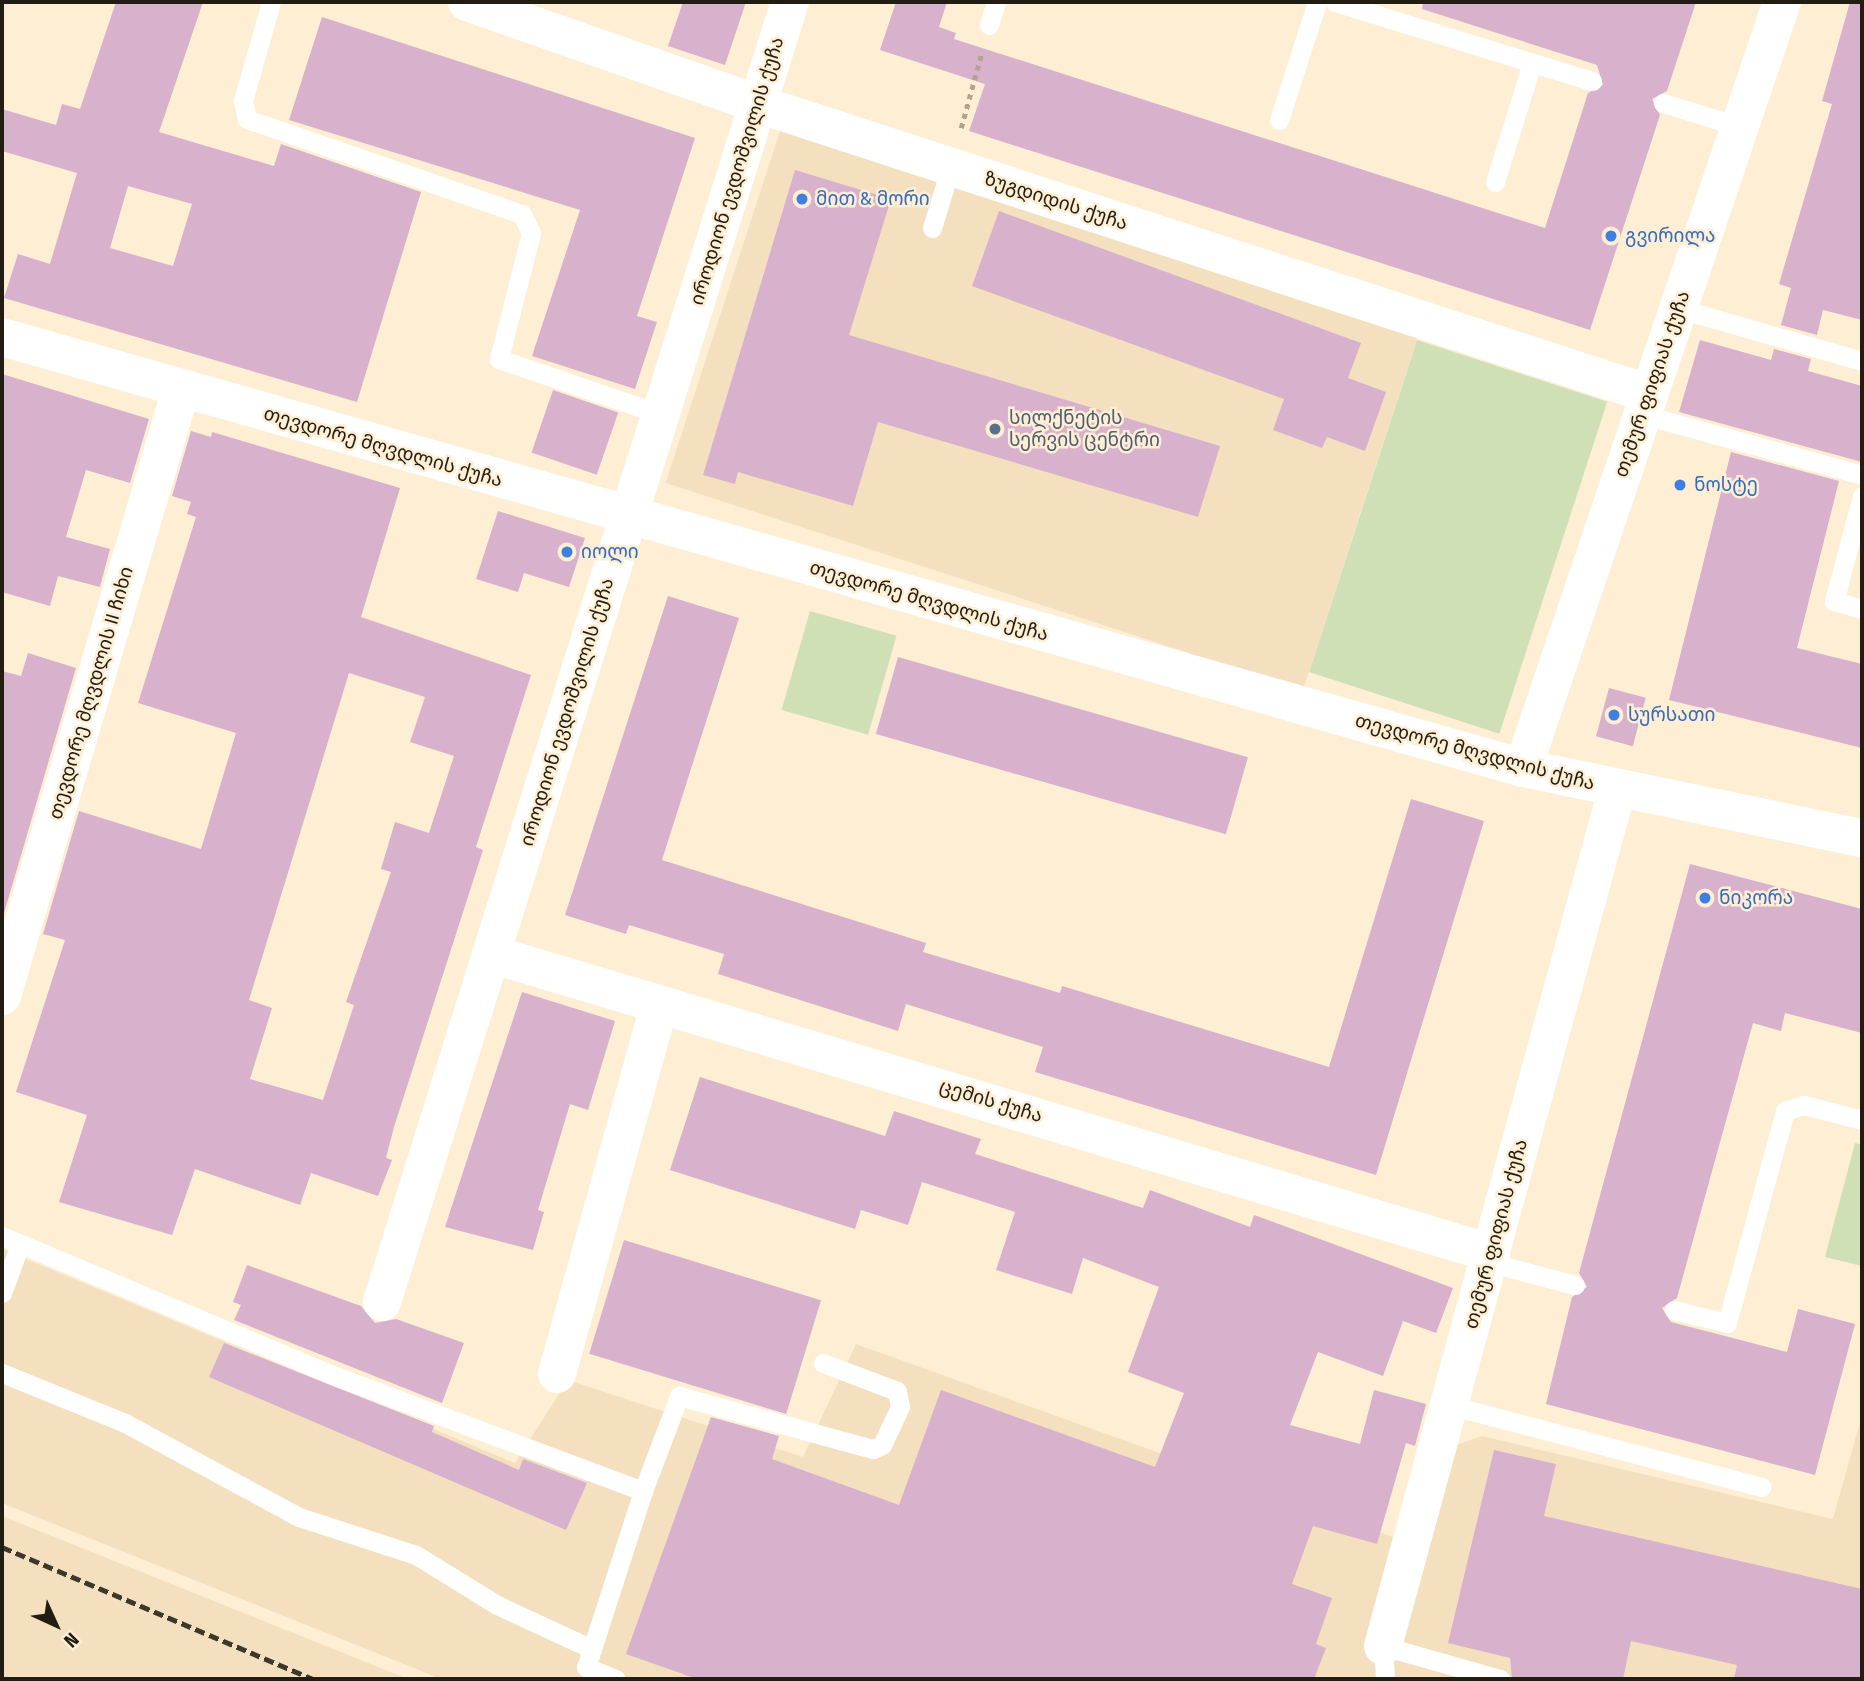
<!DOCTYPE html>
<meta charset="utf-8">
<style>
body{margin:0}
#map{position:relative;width:1864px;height:1681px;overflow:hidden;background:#feeed3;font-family:"Fira Sans Condensed","Noto Sans Georgian",sans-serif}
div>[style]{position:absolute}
.built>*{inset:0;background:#f4e0bf;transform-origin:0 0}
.green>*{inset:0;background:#cfe0b6;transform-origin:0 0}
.building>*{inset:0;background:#d8b1cd;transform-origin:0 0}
.path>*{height:4.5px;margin-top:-2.25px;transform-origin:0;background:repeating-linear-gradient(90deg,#b1a590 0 5px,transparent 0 10px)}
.lane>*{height:19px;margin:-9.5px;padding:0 9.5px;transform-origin:9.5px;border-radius:9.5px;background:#fff}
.street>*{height:38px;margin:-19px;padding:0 19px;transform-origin:19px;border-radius:19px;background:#fff}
.rail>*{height:5px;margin-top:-2.5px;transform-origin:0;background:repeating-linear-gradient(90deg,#3e382b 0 10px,transparent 0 15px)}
.dots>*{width:19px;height:19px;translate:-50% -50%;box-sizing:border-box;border:4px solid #feeed3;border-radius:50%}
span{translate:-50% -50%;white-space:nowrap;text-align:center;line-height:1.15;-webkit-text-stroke:5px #feeed3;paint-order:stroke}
.street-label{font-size:19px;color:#221d13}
.shop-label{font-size:19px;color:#366cbe}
.left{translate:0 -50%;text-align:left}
.service-label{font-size:19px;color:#4e5e75}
.frame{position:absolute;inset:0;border:4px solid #221d13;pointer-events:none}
.north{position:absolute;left:21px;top:1590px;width:70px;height:70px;-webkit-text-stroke:5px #feeed3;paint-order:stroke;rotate:135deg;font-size:19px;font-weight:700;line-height:28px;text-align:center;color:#221d13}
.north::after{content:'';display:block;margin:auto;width:24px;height:32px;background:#221d13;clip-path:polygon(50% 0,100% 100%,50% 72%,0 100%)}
</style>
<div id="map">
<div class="built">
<div style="left:780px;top:131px;width:670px;height:370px;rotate:18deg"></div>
<div style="clip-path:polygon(2px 1249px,515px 1463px,568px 1380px,803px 1457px,856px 1344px,1393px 1537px,1415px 1460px,1482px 1436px,1833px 1519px,1862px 1415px,1862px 1679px,441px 1679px,2px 1503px)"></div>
<div style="clip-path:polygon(2px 1516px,408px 1679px,2px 1679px)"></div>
</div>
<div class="green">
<div style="left:1417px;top:340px;width:200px;height:349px;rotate:18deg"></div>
<div style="left:810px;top:611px;width:90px;height:103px;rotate:16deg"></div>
<div style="clip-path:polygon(1855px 1143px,1862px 1145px,1862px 1266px,1825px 1257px)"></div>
</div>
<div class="building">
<div style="clip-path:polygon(evenodd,116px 2px,203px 2px,159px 132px,274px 166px,281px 144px,421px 192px,357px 402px,4px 298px,18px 254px,50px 264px,77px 173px,2px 151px,2px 109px,56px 125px,62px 104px,80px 109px,116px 2px,128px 186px,192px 204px,173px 266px,110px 248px,128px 186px)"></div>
<div style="clip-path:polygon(683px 2px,746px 2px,725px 65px,668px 46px)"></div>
<div style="clip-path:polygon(896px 2px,947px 2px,939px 27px,956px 33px,954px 39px,1545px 228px,1588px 93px,1603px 85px,1597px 65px,1422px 9px,1423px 2px,1696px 2px,1667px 91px,1652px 99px,1660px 115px,1590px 330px,969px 131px,985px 84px,880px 50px)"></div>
<div style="clip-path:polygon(1850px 2px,1862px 2px,1862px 320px,1823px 310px,1817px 335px,1781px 325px,1791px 288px,1779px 284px,1832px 104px,1822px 101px)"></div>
<div style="clip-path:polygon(322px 17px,695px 138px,637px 316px,657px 322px,635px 389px,532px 356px,580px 210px,289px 120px)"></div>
<div style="clip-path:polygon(795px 170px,891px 199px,849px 335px,1220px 446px,1198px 517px,878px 422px,853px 506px,738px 472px,735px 484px,703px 475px)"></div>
<div style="clip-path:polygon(999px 211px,1361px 343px,1348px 378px,1386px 392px,1365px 451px,1327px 437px,1322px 448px,1273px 430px,1284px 399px,972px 286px)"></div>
<div style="clip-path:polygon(1700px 340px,1771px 360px,1774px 349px,1811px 359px,1808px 371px,1862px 386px,1862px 462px,1679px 412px)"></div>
<div style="clip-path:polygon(2px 374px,149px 419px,130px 483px,86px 470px,66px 537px,110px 549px,100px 587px,58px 576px,50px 606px,2px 592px)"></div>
<div style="left:553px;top:390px;width:69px;height:66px;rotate:19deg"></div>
<div style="clip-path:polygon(evenodd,191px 431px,211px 437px,212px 432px,400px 488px,361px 617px,531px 675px,476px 847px,483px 850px,394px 1127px,386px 1158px,392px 1160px,378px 1196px,311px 1173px,300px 1205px,195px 1169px,172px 1235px,59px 1202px,87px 1115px,16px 1092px,65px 940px,43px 934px,79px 811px,201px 849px,236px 733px,138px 703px,196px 517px,187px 514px,191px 502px,172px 496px,191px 431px,349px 673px,425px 697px,410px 742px,454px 756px,429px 833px,395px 822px,381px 869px,391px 872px,346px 1002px,354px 1005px,323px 1100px,250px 1079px,272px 1008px,249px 1000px,349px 673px)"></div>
<div style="clip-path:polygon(1731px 452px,1839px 481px,1797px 648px,1862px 664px,1862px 748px,1669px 700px)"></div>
<div style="clip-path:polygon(498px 511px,585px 538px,569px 587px,524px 573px,518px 592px,476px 579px)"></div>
<div style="clip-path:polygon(668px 596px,739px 618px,662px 860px,926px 943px,923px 952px,1060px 993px,1062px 986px,1329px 1067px,1411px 799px,1484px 821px,1376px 1175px,1035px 1072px,1043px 1047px,906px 1004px,898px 1031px,718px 974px,724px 954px,629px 925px,626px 934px,565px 915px)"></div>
<div style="clip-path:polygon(28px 653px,76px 668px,2px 920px,2px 671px,21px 676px)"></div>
<div style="left:898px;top:657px;width:364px;height:80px;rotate:16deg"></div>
<div style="left:1609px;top:688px;width:38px;height:50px;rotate:15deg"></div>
<div style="clip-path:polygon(1690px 864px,1862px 909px,1862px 1033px,1785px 1013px,1781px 1031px,1753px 1023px,1677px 1298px,1662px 1308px,1671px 1322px,1787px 1352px,1798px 1309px,1855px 1324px,1815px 1475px,1546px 1404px,1572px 1297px,1587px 1287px,1579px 1273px)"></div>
<div style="clip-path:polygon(522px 992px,615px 1021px,588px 1110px,570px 1104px,538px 1210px,544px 1212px,533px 1250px,445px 1227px)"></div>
<div style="clip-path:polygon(700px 1077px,885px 1136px,894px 1111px,981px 1139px,975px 1154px,1143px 1208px,1150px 1190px,1250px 1227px,1254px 1215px,1453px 1288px,1436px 1333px,1403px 1321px,1383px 1376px,1318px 1352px,1290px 1425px,1360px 1444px,1374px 1390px,1426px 1404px,1415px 1446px,1406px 1443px,1377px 1544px,1313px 1526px,1292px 1584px,1332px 1598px,1316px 1644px,1326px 1648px,1314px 1679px,697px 1679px,626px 1654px,711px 1417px,779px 1436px,772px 1459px,899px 1505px,941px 1390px,1155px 1467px,1184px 1393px,1128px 1372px,1159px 1287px,1083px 1258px,1072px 1294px,996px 1270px,1015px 1212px,922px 1182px,908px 1225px,861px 1210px,855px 1229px,670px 1170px)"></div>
<div style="left:624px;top:1240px;width:206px;height:119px;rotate:17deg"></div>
<div style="clip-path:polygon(247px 1265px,361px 1306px,375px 1323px,396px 1319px,464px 1343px,442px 1403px,234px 1320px,241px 1305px,233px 1302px)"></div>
<div style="clip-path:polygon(224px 1343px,434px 1426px,432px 1432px,519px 1470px,523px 1459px,587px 1483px,566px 1530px,209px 1377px)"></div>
<div style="clip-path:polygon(1494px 1450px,1556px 1464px,1544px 1516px,1862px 1589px,1862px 1679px,1734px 1679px,1737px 1665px,1631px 1641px,1623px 1679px,1512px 1679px,1510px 1658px,1448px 1643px)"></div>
</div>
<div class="path">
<div style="left:961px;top:128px;width:79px;rotate:-74.6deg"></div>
</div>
<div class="lane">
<div style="left:271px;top:2px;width:103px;rotate:105.8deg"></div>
<div style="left:243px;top:101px;width:18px;rotate:77deg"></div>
<div style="left:247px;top:119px;width:291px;rotate:19.1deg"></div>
<div style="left:522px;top:214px;width:21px;rotate:65deg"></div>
<div style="left:531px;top:233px;width:130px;rotate:104.3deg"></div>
<div style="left:499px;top:359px;width:170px;rotate:18.9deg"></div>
<div style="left:1335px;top:2px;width:269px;rotate:17.1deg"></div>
<div style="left:989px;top:25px;width:24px;rotate:-73deg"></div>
<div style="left:1663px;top:103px;width:82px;rotate:17.1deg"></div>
<div style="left:1279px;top:120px;width:124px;rotate:-72.1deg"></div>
<div style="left:1495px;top:182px;width:125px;rotate:-72.7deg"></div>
<div style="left:932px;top:228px;width:65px;rotate:-73deg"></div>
<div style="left:1677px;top:308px;width:192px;rotate:16deg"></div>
<div style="left:1641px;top:414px;width:229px;rotate:15.4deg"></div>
<div style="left:1862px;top:496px;width:109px;rotate:104.9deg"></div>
<div style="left:1834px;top:601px;width:29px;rotate:16deg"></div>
<div style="left:2px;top:1236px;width:361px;rotate:22.8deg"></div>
<div style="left:335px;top:1376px;width:329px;rotate:20.5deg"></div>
<div style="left:643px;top:1491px;width:185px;rotate:107.9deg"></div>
<div style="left:586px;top:1667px;width:32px;rotate:22deg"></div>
<div style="left:1488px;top:1262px;width:90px;rotate:14.8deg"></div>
<div style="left:2px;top:1293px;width:52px;rotate:-69.8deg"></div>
<div style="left:1674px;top:1310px;width:55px;rotate:13.8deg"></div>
<div style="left:1727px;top:1323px;width:220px;rotate:-74.7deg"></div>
<div style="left:1785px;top:1111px;width:20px;rotate:-18deg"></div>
<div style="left:1804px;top:1105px;width:60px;rotate:14.5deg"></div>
<div style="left:2px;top:1373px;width:133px;rotate:22.1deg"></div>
<div style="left:125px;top:1423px;width:198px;rotate:28.4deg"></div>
<div style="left:299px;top:1517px;width:123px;rotate:18deg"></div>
<div style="left:416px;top:1555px;width:95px;rotate:31.7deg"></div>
<div style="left:497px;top:1605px;width:105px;rotate:24.9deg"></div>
<div style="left:1449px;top:1405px;width:323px;rotate:14.7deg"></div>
<div style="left:643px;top:1491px;width:102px;rotate:-69.2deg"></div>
<div style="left:679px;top:1396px;width:201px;rotate:15.3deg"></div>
<div style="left:873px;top:1449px;width:10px;rotate:-24deg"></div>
<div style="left:882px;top:1445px;width:42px;rotate:-64.7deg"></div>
<div style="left:900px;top:1407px;width:16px;rotate:-101deg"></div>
<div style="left:897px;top:1391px;width:79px;rotate:-159.3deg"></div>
<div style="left:1385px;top:1679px;width:33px;rotate:-93deg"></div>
<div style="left:1383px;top:1646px;width:122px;rotate:15.8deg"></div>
</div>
<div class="street">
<div style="left:467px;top:2px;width:308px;rotate:19.3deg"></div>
<div style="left:758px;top:104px;width:935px;rotate:18.01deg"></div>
<div style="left:2px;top:337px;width:1581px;rotate:15.82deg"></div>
<div style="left:1523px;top:768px;width:346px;rotate:11.7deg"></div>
<div style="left:1523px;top:768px;width:809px;rotate:-71.32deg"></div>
<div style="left:491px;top:954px;width:1044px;rotate:16.65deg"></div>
<div style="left:2px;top:996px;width:633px;rotate:-73.57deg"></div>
<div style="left:382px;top:1302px;width:1363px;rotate:-72.58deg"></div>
<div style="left:557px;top:1374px;width:383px;rotate:-74.5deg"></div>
<div style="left:1383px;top:1646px;width:887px;rotate:-74.71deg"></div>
</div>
<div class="rail">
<div style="left:2px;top:1547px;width:338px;rotate:23deg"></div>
</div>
<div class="dots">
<div style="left:802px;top:199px;background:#3f7fe0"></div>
<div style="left:1611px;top:236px;background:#3f7fe0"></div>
<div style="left:995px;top:429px;background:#5c6f8a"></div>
<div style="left:1680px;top:485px;background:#3f7fe0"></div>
<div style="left:567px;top:552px;background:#3f7fe0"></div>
<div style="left:1614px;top:715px;background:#3f7fe0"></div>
<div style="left:1705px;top:898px;background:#3f7fe0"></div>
</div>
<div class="street-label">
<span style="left:737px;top:171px;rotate:-73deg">იროდიონ ევდოშვილის ქუჩა</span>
<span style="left:1056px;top:201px;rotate:18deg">ზუგდიდის ქუჩა</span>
<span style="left:1652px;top:384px;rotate:-71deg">თემურ ფიფიას ქუჩა</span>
<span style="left:383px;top:447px;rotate:16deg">თევდორე მღვდლის ქუჩა</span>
<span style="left:929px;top:601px;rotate:16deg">თევდორე მღვდლის ქუჩა</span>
<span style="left:91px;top:693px;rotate:-74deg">თევდორე მღვდლის II ჩიხი</span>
<span style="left:567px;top:712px;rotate:-73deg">იროდიონ ევდოშვილის ქუჩა</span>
<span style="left:1475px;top:752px;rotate:15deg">თევდორე მღვდლის ქუჩა</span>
<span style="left:991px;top:1101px;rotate:17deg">ცემის ქუჩა</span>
<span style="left:1496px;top:1234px;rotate:-75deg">თემურ ფიფიას ქუჩა</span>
</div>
<div class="shop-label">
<span class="left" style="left:816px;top:199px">მით &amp; მორი</span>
<span class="left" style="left:1625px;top:236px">გვირილა</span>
<span class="left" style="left:1694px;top:485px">ნოსტე</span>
<span class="left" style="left:581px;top:552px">იოლი</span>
<span class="left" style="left:1628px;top:715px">სურსათი</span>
<span class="left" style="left:1719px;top:898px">ნიკორა</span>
</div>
<div class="service-label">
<span class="left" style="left:1009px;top:429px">სილქნეტის<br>სერვის ცენტრი</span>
</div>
<div class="frame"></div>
<div class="north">N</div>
</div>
